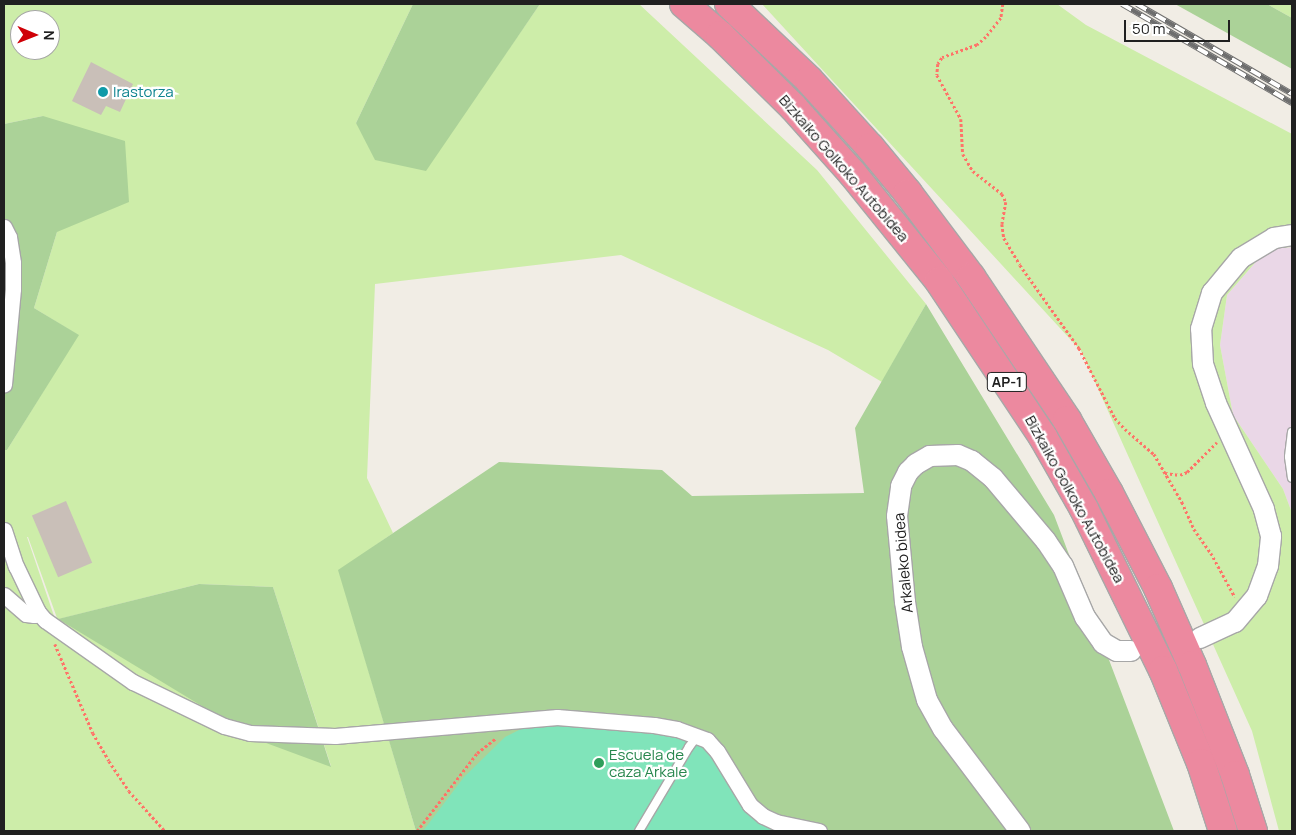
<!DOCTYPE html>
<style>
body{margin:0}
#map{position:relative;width:1296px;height:835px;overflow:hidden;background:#f1ede5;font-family:Manrope,sans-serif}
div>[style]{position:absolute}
.industrial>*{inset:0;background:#ead7e7}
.grass>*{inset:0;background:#cdeda9}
.forest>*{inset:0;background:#abd298}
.pitch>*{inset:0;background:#80e4ba}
.building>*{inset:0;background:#c9bfb8;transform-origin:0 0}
.path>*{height:2.5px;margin-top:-1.25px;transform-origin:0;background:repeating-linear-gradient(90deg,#ff7368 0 2.5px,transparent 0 5px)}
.roads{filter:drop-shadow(1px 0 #a7a7a7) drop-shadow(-1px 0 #a7a7a7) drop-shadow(0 1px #a7a7a7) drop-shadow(0 -1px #a7a7a7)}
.service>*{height:8px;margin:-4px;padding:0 4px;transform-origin:4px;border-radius:4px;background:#fff}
.minor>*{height:15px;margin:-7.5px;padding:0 7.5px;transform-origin:7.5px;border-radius:7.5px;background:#fff}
.tertiary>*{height:20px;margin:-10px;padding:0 10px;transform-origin:10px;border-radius:10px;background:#fff}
.motorway>*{height:28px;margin:-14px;padding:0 14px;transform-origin:14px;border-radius:14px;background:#ec899f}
.rail>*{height:5.5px;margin-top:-2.75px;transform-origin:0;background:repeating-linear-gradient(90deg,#fff 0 11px,#6e6e6e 0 22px);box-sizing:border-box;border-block:1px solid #6e6e6e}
.dots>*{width:14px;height:14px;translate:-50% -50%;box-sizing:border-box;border:2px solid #fff;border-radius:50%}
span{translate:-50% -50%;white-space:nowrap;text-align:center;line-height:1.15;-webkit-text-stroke:4.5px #fff;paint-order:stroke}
.shield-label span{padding:1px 4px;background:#fff;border:1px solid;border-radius:4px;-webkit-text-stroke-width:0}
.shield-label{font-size:14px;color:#202020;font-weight:700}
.culture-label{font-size:15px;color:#0d838f}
.left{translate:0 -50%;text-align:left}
.street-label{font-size:15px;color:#202020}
.leisure-label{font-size:15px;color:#27864d}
.frame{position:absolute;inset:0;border:5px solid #202020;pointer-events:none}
.north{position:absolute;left:10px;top:10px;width:50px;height:50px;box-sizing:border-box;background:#fff;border:1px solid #a6a6a6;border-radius:50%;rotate:91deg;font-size:14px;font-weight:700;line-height:20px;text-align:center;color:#202020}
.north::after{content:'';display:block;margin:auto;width:18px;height:22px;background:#cf0007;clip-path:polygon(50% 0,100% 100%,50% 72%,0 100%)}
.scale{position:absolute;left:1124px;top:20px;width:106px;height:22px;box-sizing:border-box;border:2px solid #202020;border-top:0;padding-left:6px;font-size:15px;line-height:18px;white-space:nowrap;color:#202020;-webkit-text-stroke:4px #fff;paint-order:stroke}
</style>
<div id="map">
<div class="industrial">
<div style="clip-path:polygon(1292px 247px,1292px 513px,1283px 489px,1233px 415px,1220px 345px,1227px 295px,1267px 249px)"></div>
</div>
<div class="grass">
<div style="clip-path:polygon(evenodd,4px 4px,413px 4px,356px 123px,425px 170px,540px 4px,639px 4px,817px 170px,926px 304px,882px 382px,828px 350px,621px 255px,375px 284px,367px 478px,393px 533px,339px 571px,416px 831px,4px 831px,4px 450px,7px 450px,78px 335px,34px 308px,57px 232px,43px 116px,4px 124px,4px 4px,20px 20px,50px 20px,50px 50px,20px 50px,20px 20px,4px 4px,27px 537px,28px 537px,57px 618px,54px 616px,27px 537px,4px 4px,199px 584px,273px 587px,331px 766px,59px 619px,199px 584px)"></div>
<div style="clip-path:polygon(762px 4px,1057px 4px,1086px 25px,1292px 134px,1292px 247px,1267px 249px,1227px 295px,1220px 345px,1233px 415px,1283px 489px,1292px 513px,1292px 831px,1279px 831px,1252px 731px,1081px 351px)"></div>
<div style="clip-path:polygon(1267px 4px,1292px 4px,1292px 18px)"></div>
</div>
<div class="forest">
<div style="clip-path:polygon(413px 4px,540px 4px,426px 171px,375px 160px,356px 123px)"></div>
<div style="clip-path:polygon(1175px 4px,1267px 4px,1292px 18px,1292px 69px)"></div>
<div style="clip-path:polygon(43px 116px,125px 141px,129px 202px,57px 232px,34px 308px,79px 335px,7px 450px,4px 450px,4px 124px)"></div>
<div style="clip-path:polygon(926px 304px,1054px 515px,1174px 831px,416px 831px,338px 570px,499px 462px,662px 470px,692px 496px,864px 493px,855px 428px)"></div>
<div style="clip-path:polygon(199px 584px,273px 587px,331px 767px,258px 740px,58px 619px)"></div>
</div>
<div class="pitch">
<div style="clip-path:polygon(535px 722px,674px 732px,710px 749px,749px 809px,793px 831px,423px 831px,464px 777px,505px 737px)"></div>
</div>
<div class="building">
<div style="clip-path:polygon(91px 62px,133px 84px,120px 112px,106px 106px,101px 115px,72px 101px)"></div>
<div style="left:66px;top:501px;width:67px;height:37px;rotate:67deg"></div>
</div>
<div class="path">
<div style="left:1003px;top:4px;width:14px;rotate:98deg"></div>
<div style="left:1001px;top:18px;width:24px;rotate:128deg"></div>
<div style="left:986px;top:37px;width:12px;rotate:138deg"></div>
<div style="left:977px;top:45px;width:37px;rotate:160deg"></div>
<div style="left:942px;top:58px;width:7px;rotate:124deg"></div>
<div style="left:938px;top:64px;width:11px;rotate:95deg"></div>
<div style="left:937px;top:75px;width:50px;rotate:61.4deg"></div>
<div style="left:961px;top:119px;width:35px;rotate:87deg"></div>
<div style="left:963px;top:154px;width:20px;rotate:60deg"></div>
<div style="left:973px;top:171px;width:37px;rotate:38deg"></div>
<div style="left:1002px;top:194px;width:9px;rotate:63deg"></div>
<div style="left:1006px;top:202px;width:22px;rotate:100deg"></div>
<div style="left:1002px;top:224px;width:14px;rotate:82deg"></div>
<div style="left:1004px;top:238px;width:31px;rotate:59deg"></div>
<div style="left:1020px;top:265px;width:102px;rotate:54.6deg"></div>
<div style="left:1079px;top:348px;width:79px;rotate:62.8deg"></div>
<div style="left:1115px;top:418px;width:15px;rotate:48deg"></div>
<div style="left:1125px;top:429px;width:38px;rotate:41deg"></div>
<div style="left:1154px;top:454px;width:56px;rotate:59.7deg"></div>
<div style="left:1182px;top:502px;width:30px;rotate:66deg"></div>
<div style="left:1194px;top:529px;width:29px;rotate:55deg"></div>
<div style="left:1211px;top:553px;width:50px;rotate:61.4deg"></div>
<div style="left:1165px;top:473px;width:15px;rotate:8deg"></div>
<div style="left:1180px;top:475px;width:8px;rotate:-23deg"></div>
<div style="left:1187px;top:472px;width:42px;rotate:-45deg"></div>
<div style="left:55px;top:644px;width:97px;rotate:66.9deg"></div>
<div style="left:93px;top:733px;width:32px;rotate:60deg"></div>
<div style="left:109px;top:761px;width:36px;rotate:56deg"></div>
<div style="left:129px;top:791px;width:54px;rotate:48deg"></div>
<div style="left:417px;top:831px;width:98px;rotate:-52.4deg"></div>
<div style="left:477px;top:753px;width:24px;rotate:-38deg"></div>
</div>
<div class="roads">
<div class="service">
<div style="left:1292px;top:432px;width:25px;rotate:97deg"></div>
<div style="left:1289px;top:457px;width:21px;rotate:82deg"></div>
<div style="left:639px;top:831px;width:98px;rotate:-59.2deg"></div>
<div style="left:689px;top:747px;width:15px;rotate:-53deg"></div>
</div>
<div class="minor">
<div style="left:4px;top:227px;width:11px;rotate:63deg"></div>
<div style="left:9px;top:237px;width:26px;rotate:81deg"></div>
<div style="left:13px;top:263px;width:26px;rotate:90deg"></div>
<div style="left:13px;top:289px;width:96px;rotate:95.4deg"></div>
<div style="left:4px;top:530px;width:38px;rotate:72deg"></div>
<div style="left:16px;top:566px;width:51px;rotate:64.4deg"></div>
<div style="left:38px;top:612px;width:11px;rotate:49deg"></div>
<div style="left:45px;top:620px;width:108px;rotate:35.2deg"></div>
<div style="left:133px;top:682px;width:101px;rotate:25.8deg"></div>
<div style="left:224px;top:726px;width:27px;rotate:15deg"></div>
<div style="left:250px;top:733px;width:85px;rotate:2deg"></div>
<div style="left:335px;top:736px;width:223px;rotate:-4.9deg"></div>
<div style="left:557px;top:717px;width:97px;rotate:4.7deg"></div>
<div style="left:654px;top:725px;width:23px;rotate:10deg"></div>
<div style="left:677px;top:729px;width:32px;rotate:20deg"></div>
<div style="left:707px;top:740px;width:15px;rotate:48deg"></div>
<div style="left:717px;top:751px;width:63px;rotate:58.6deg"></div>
<div style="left:750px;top:805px;width:17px;rotate:40deg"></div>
<div style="left:763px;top:816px;width:14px;rotate:25deg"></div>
<div style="left:776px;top:822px;width:44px;rotate:11.8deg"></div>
<div style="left:4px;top:595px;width:29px;rotate:41deg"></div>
<div style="left:26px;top:614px;width:8px;rotate:7deg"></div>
<div style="left:34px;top:615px;width:5px;rotate:-37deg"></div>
</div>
<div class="tertiary">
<div style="left:1200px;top:638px;width:38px;rotate:-25deg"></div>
<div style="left:1235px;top:622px;width:34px;rotate:-50deg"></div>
<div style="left:1257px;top:596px;width:32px;rotate:-70deg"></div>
<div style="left:1268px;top:566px;width:30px;rotate:-84deg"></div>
<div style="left:1271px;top:536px;width:28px;rotate:-105deg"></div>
<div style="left:1264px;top:509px;width:116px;rotate:-114.4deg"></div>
<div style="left:1216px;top:403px;width:41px;rotate:-108.4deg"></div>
<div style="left:1203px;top:364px;width:35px;rotate:-93deg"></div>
<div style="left:1201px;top:329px;width:38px;rotate:-73deg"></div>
<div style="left:1212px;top:293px;width:45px;rotate:-50.4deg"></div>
<div style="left:1241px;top:258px;width:39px;rotate:-31deg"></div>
<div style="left:1274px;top:238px;width:18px;rotate:-9deg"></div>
<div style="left:1020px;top:831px;width:128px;rotate:-127deg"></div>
<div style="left:943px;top:729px;width:33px;rotate:-119deg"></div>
<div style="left:927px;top:700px;width:55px;rotate:-105.8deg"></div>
<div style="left:912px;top:647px;width:46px;rotate:-98.8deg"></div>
<div style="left:905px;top:602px;width:86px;rotate:-95.3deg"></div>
<div style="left:897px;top:516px;width:30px;rotate:-82deg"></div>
<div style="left:901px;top:486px;width:16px;rotate:-63deg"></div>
<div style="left:908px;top:472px;width:11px;rotate:-45deg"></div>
<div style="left:916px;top:464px;width:16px;rotate:-30deg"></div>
<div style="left:930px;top:456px;width:28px;rotate:-2deg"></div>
<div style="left:958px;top:455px;width:15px;rotate:23deg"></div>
<div style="left:972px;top:461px;width:27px;rotate:39deg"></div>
<div style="left:993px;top:478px;width:82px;rotate:49.9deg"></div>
<div style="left:1046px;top:541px;width:30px;rotate:56deg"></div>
<div style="left:1063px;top:566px;width:56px;rotate:66.7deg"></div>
<div style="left:1085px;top:617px;width:32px;rotate:55deg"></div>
<div style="left:1103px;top:643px;width:16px;rotate:30deg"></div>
<div style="left:1117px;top:651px;width:14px"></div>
</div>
<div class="motorway">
<div style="left:684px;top:4px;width:48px;rotate:40.7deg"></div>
<div style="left:720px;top:35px;width:103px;rotate:44.6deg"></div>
<div style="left:793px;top:107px;width:89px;rotate:48.2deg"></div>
<div style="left:852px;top:173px;width:139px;rotate:51.1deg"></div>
<div style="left:939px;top:281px;width:187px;rotate:56.3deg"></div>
<div style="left:1043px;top:437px;width:83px;rotate:60.3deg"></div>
<div style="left:1084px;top:509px;width:179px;rotate:63.9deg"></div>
<div style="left:1163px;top:670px;width:100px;rotate:67.8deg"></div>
<div style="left:1201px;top:763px;width:71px;rotate:72.1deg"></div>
<div style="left:729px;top:4px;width:110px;rotate:43.5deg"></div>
<div style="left:809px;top:80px;width:91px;rotate:47.7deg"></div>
<div style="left:870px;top:147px;width:60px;rotate:50.4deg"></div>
<div style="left:908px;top:193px;width:105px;rotate:53.1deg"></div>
<div style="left:971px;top:277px;width:172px;rotate:56.1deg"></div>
<div style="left:1067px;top:420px;width:84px;rotate:60.1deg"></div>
<div style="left:1109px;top:493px;width:107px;rotate:62.7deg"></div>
<div style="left:1158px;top:588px;width:84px;rotate:66.2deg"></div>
<div style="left:1192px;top:665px;width:118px;rotate:68.6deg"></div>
<div style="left:1235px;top:775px;width:59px;rotate:72.2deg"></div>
</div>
</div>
<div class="rail">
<div style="left:1122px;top:4px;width:197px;rotate:30.2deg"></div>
<div style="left:1137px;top:4px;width:179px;rotate:30.1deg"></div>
</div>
<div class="dots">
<div style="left:103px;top:92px;background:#0f9aa8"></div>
<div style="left:599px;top:763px;background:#2e9e5b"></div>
</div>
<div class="shield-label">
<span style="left:1007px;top:382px">AP-1</span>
</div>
<div class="culture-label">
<span class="left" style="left:113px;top:92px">Irastorza</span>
</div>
<div class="street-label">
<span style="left:844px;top:168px;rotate:49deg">Bizkaiko Golkoko Autobidea</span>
<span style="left:1075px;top:499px;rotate:61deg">Bizkaiko Golkoko Autobidea</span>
<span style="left:903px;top:563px;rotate:-95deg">Arkaleko bidea</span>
</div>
<div class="leisure-label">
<span class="left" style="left:609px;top:763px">Escuela de<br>caza Arkale</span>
</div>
<div class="frame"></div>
<div class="north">N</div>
<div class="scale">50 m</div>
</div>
